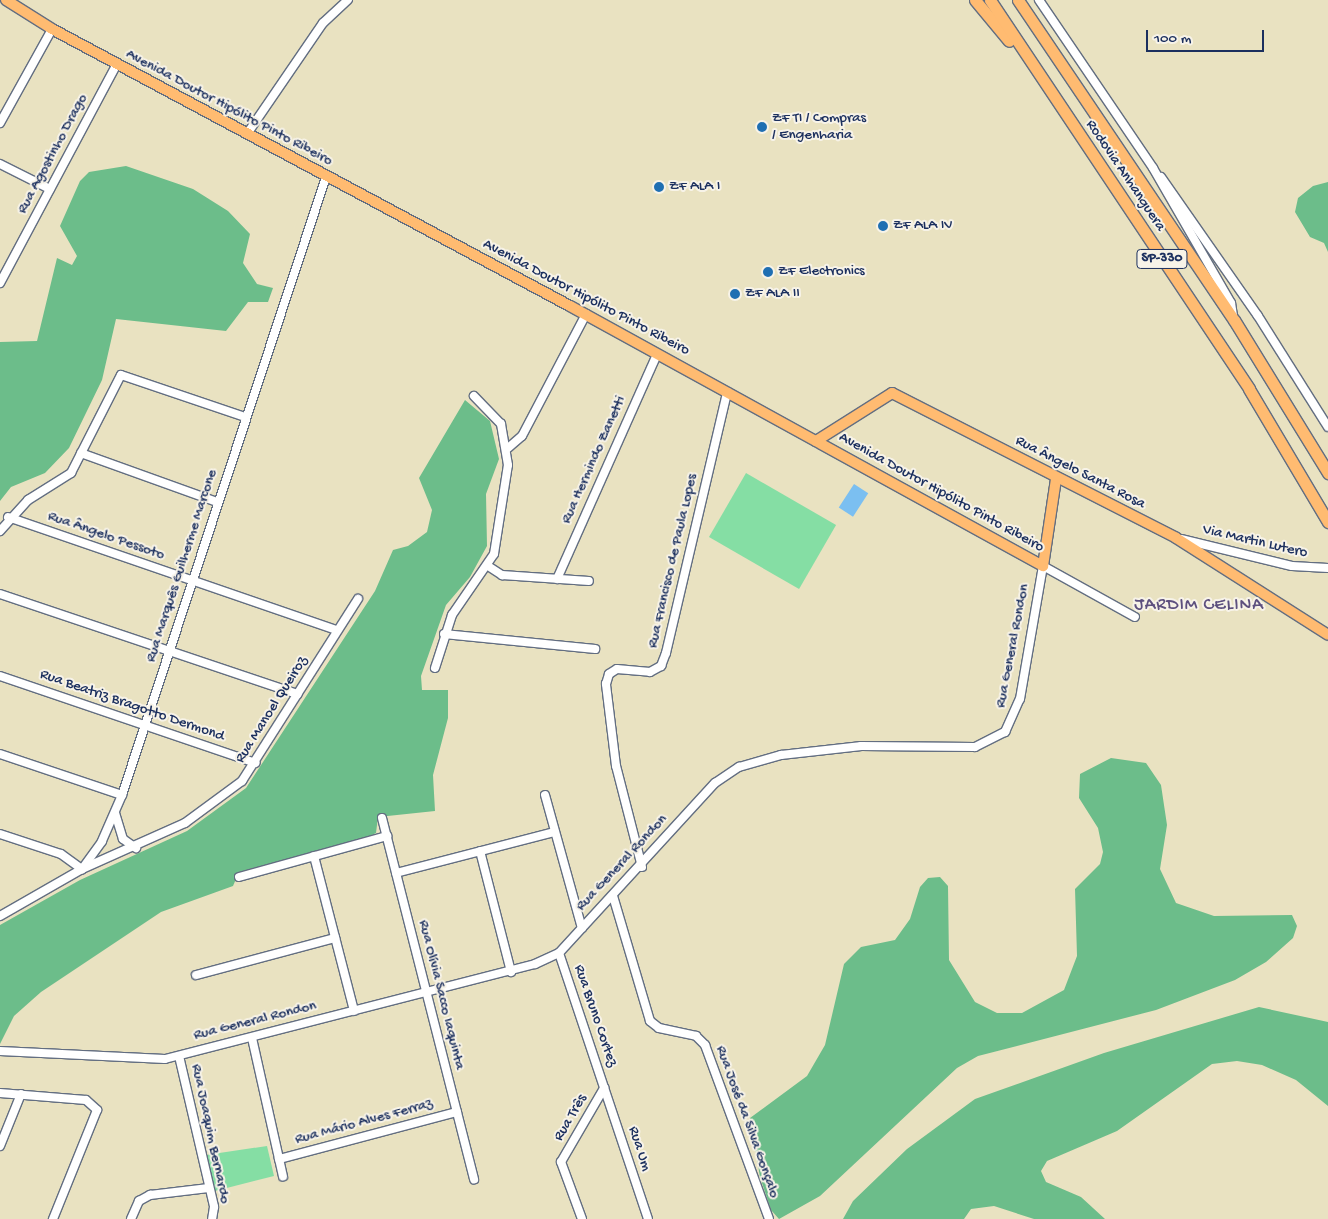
<!DOCTYPE html>
<meta charset="utf-8">
<style>
body{margin:0}
#map{position:relative;width:1328px;height:1219px;overflow:hidden;background:#e9e2c1;font-family:"Gochi Hand",sans-serif}
div>[style]{position:absolute}
.green>*{inset:0;background:#85dea4;transform-origin:0 0}
.forest>*{inset:0;background:#6cbd8a}
.water>*{inset:0;background:#7bbff1;transform-origin:0 0}
.roads{filter:drop-shadow(1px 0 #636e81) drop-shadow(-1px 0 #636e81) drop-shadow(0 1px #636e81) drop-shadow(0 -1px #636e81)}
.minor>*{height:8px;margin:-4px;padding:0 4px;transform-origin:4px;border-radius:4px;background:#fff}
.major>*{height:10px;margin:-5px;padding:0 5px;transform-origin:5px;border-radius:5px;background:#ffbb71}
.highway>*{height:11px;margin:-5.5px;padding:0 5.5px;transform-origin:5.5px;border-radius:5.5px;background:#ffbb71}
.dots>*{width:14px;height:14px;translate:-50% -50%;box-sizing:border-box;border:2px solid #f7f3e8;border-radius:50%}
span{translate:-50% -50%;white-space:nowrap;text-align:center;line-height:1.15;-webkit-text-stroke:4px #f7f3e8;paint-order:stroke}
.shield-label span{padding:1px 4px;background:#f7f3e8;border:1px solid;border-radius:4px;-webkit-text-stroke-width:0}
.shield-label{font-size:14px;color:#1b2f5e;font-weight:700}
.street-label{font-size:15px;color:#1b2f5e}
.poi-label{font-size:15px;color:#1b2f5e}
.left{translate:0 -50%;text-align:left}
.quarter-label{font-size:18px;color:#5d507e;letter-spacing:1px}
.scale{position:absolute;left:1146px;top:30px;width:118px;height:22px;box-sizing:border-box;border:2px solid #1b2f5e;border-top:0;padding-left:6px;font-size:15px;line-height:18px;white-space:nowrap;color:#1b2f5e;-webkit-text-stroke:4px #f7f3e8;paint-order:stroke}
</style>
<div id="map">
<div class="green">
<div style="left:746px;top:473px;width:104px;height:74px;rotate:30deg"></div>
<div style="clip-path:polygon(267px 1146px,274px 1176px,215px 1191px,206px 1155px)"></div>
</div>
<div class="forest">
<div style="clip-path:polygon(126px 166px,193px 189px,228px 211px,250px 234px,243px 263px,257px 284px,273px 288px,268px 302px,248px 302px,226px 331px,116px 319px,102px 380px,69px 448px,45px 473px,11px 487px,0 501px,0 342px,37px 341px,57px 258px,72px 265px,77px 256px,60px 226px,80px 181px,89px 172px)"></div>
<div style="clip-path:polygon(1328px 182px,1328px 252px,1324px 243px,1310px 237px,1295px 212px,1298px 198px,1313px 186px)"></div>
<div style="clip-path:polygon(465px 400px,490px 421px,499px 459px,486px 494px,487px 546px,470px 577px,446px 605px,421px 676px,422px 690px,448px 690px,448px 718px,433px 775px,435px 811px,378px 817px,376px 833px,370px 836px,239px 872px,233px 886px,161px 912px,41px 992px,14px 1016px,0 1044px,0 925px,80px 880px,187px 831px,246px 788px,375px 591px,393px 550px,408px 546px,427px 532px,432px 510px,419px 478px)"></div>
<div style="clip-path:polygon(1111px 758px,1146px 763px,1161px 785px,1167px 825px,1160px 869px,1176px 903px,1214px 916px,1292px 915px,1297px 926px,1293px 938px,1266px 962px,1235px 980px,1156px 1010px,978px 1056px,957px 1068px,820px 1196px,779px 1219px,771px 1210px,760px 1177px,750px 1118px,807px 1076px,825px 1045px,844px 964px,861px 947px,895px 940px,910px 919px,920px 887px,928px 878px,940px 877px,948px 886px,949px 960px,975px 1002px,997px 1013px,1022px 1013px,1064px 990px,1077px 956px,1075px 889px,1100px 864px,1103px 852px,1098px 828px,1079px 798px,1080px 774px)"></div>
<div style="clip-path:polygon(1259px 1007px,1328px 1022px,1328px 1106px,1296px 1080px,1262px 1065px,1237px 1061px,1212px 1064px,1117px 1131px,1047px 1161px,1041px 1171px,1046px 1182px,1081px 1197px,1105px 1219px,1034px 1219px,994px 1206px,971px 1209px,964px 1219px,843px 1219px,853px 1201px,907px 1149px,975px 1099px,1104px 1053px)"></div>
</div>
<div class="water">
<div style="left:854px;top:484px;width:17px;height:28px;rotate:33deg"></div>
</div>
<div class="roads">
<div class="minor">
<div style="left:1039px;top:0;width:203px;rotate:55.8deg"></div>
<div style="left:1153px;top:168px;width:156px;rotate:60deg"></div>
<div style="left:1231px;top:303px;width:13px;rotate:81deg"></div>
<div style="left:0;top:123px;width:107px;rotate:-61deg"></div>
<div style="left:247px;top:134px;width:135px;rotate:-55.6deg"></div>
<div style="left:323px;top:23px;width:34px;rotate:-43deg"></div>
<div style="left:0;top:164px;width:56px;rotate:26.6deg"></div>
<div style="left:1161px;top:177px;width:169px;rotate:55.1deg"></div>
<div style="left:1258px;top:316px;width:131px;rotate:57.8deg"></div>
<div style="left:0;top:283px;width:248px;rotate:-61.9deg"></div>
<div style="left:508px;top:448px;width:18px;rotate:-41deg"></div>
<div style="left:522px;top:436px;width:138px;rotate:-62.3deg"></div>
<div style="left:81px;top:453px;width:145px;rotate:19.8deg"></div>
<div style="left:8px;top:517px;width:348px;rotate:19deg"></div>
<div style="left:0;top:531px;width:42px;rotate:-47.9deg"></div>
<div style="left:28px;top:500px;width:51px;rotate:-32.1deg"></div>
<div style="left:71px;top:473px;width:110px;rotate:-63deg"></div>
<div style="left:121px;top:375px;width:131px;rotate:18.7deg"></div>
<div style="left:1181px;top:539px;width:114px;rotate:13.7deg"></div>
<div style="left:1292px;top:566px;width:36px;rotate:3deg"></div>
<div style="left:488px;top:566px;width:17px;rotate:33deg"></div>
<div style="left:502px;top:575px;width:87px;rotate:3.9deg"></div>
<div style="left:557px;top:579px;width:246px;rotate:-66deg"></div>
<div style="left:0;top:594px;width:314px;rotate:18.6deg"></div>
<div style="left:444px;top:634px;width:152px;rotate:5.7deg"></div>
<div style="left:435px;top:668px;width:56px;rotate:-72.2deg"></div>
<div style="left:452px;top:615px;width:74px;rotate:-55.5deg"></div>
<div style="left:494px;top:554px;width:90px;rotate:-81.1deg"></div>
<div style="left:508px;top:465px;width:42px;rotate:-99.7deg"></div>
<div style="left:501px;top:424px;width:39px;rotate:-134deg"></div>
<div style="left:0;top:676px;width:270px;rotate:18.8deg"></div>
<div style="left:0;top:754px;width:129px;rotate:18.6deg"></div>
<div style="left:545px;top:795px;width:138px;rotate:74.5deg"></div>
<div style="left:115px;top:813px;width:27px;rotate:73deg"></div>
<div style="left:123px;top:839px;width:16px;rotate:35deg"></div>
<div style="left:382px;top:818px;width:373px;rotate:75.7deg"></div>
<div style="left:0;top:834px;width:64px;rotate:18.2deg"></div>
<div style="left:61px;top:854px;width:26px;rotate:36deg"></div>
<div style="left:480px;top:851px;width:125px;rotate:75.6deg"></div>
<div style="left:314px;top:856px;width:160px;rotate:75.5deg"></div>
<div style="left:642px;top:867px;width:104px;rotate:-104.4deg"></div>
<div style="left:616px;top:766px;width:83px;rotate:-97deg"></div>
<div style="left:606px;top:684px;width:10px;rotate:-73deg"></div>
<div style="left:609px;top:674px;width:9px;rotate:-32deg"></div>
<div style="left:617px;top:669px;width:33px;rotate:5deg"></div>
<div style="left:650px;top:672px;width:13px;rotate:-29deg"></div>
<div style="left:661px;top:666px;width:14px;rotate:-69deg"></div>
<div style="left:666px;top:653px;width:268px;rotate:-76.8deg"></div>
<div style="left:82px;top:869px;width:113px;rotate:-24.1deg"></div>
<div style="left:185px;top:823px;width:71px;rotate:-36.4deg"></div>
<div style="left:242px;top:781px;width:216px;rotate:-57.5deg"></div>
<div style="left:396px;top:873px;width:164px;rotate:-14.5deg"></div>
<div style="left:239px;top:877px;width:154px;rotate:-15.5deg"></div>
<div style="left:613px;top:896px;width:130px;rotate:73.5deg"></div>
<div style="left:650px;top:1021px;width:11px;rotate:38deg"></div>
<div style="left:659px;top:1028px;width:38px;rotate:12deg"></div>
<div style="left:696px;top:1036px;width:13px;rotate:45deg"></div>
<div style="left:705px;top:1045px;width:185px;rotate:69.8deg"></div>
<div style="left:0;top:916px;width:95px;rotate:-29.8deg"></div>
<div style="left:82px;top:869px;width:34px;rotate:-54deg"></div>
<div style="left:102px;top:841px;width:50px;rotate:-66.5deg"></div>
<div style="left:122px;top:795px;width:651px;rotate:-71.73deg"></div>
<div style="left:559px;top:953px;width:280px;rotate:71.5deg"></div>
<div style="left:196px;top:975px;width:144px;rotate:-14.9deg"></div>
<div style="left:252px;top:1038px;width:142px;rotate:77.4deg"></div>
<div style="left:0;top:1051px;width:165px;rotate:2.8deg"></div>
<div style="left:165px;top:1059px;width:382px;rotate:-14.4deg"></div>
<div style="left:535px;top:964px;width:26px;rotate:-25deg"></div>
<div style="left:559px;top:953px;width:231px;rotate:-47.5deg"></div>
<div style="left:715px;top:783px;width:29px;rotate:-34deg"></div>
<div style="left:739px;top:767px;width:44px;rotate:-15.9deg"></div>
<div style="left:781px;top:755px;width:81px;rotate:-6.4deg"></div>
<div style="left:861px;top:746px;width:114px;rotate:0.5deg"></div>
<div style="left:975px;top:747px;width:34px;rotate:-27deg"></div>
<div style="left:1005px;top:732px;width:36px;rotate:-66deg"></div>
<div style="left:1020px;top:699px;width:135px;rotate:-80.2deg"></div>
<div style="left:1043px;top:566px;width:105px;rotate:29deg"></div>
<div style="left:179px;top:1056px;width:155px;rotate:76.9deg"></div>
<div style="left:214px;top:1207px;width:12px;rotate:99deg"></div>
<div style="left:0;top:1093px;width:86px;rotate:4.7deg"></div>
<div style="left:86px;top:1100px;width:15px;rotate:42deg"></div>
<div style="left:97px;top:1110px;width:118px;rotate:112deg"></div>
<div style="left:0;top:1146px;width:56px;rotate:-68deg"></div>
<div style="left:279px;top:1159px;width:184px;rotate:-14.8deg"></div>
<div style="left:131px;top:1219px;width:20px;rotate:-66deg"></div>
<div style="left:139px;top:1201px;width:13px;rotate:-29deg"></div>
<div style="left:150px;top:1195px;width:59px;rotate:-6.8deg"></div>
<div style="left:582px;top:1219px;width:61px;rotate:-110.2deg"></div>
<div style="left:561px;top:1162px;width:86px;rotate:-59.8deg"></div>
</div>
<div class="major">
<div style="left:6px;top:0;width:54px;rotate:32.2deg"></div>
<div style="left:52px;top:29px;width:587px;rotate:28.14deg"></div>
<div style="left:570px;top:306px;width:540px;rotate:28.8deg"></div>
<div style="left:1043px;top:566px;width:88px;rotate:-81.5deg"></div>
<div style="left:816px;top:441px;width:90px;rotate:-32.3deg"></div>
<div style="left:892px;top:393px;width:319px;rotate:27deg"></div>
<div style="left:1176px;top:538px;width:180px;rotate:32.5deg"></div>
</div>
<div class="highway">
<div style="left:975px;top:0;width:53px;rotate:50.3deg"></div>
<div style="left:990px;top:0;width:467px;rotate:56.3deg"></div>
<div style="left:1249px;top:389px;width:155px;rotate:59.3deg"></div>
<div style="left:1018px;top:0;width:386px;rotate:56deg"></div>
<div style="left:1234px;top:320px;width:180px;rotate:58.4deg"></div>
</div>
</div>
<div class="dots">
<div style="left:762px;top:127px;background:#1f6fb2"></div>
<div style="left:659px;top:187px;background:#1f6fb2"></div>
<div style="left:883px;top:226px;background:#1f6fb2"></div>
<div style="left:768px;top:272px;background:#1f6fb2"></div>
<div style="left:735px;top:294px;background:#1f6fb2"></div>
</div>
<div class="shield-label">
<span style="left:1162px;top:259px">SP-330</span>
</div>
<div class="street-label">
<span style="left:229px;top:108px;rotate:28deg">Avenida Doutor Hipólito Pinto Ribeiro</span>
<span style="left:53px;top:154px;rotate:-62deg">Rua Agostinho Drago</span>
<span style="left:1125px;top:176px;rotate:56deg">Rodovia Anhanguera</span>
<span style="left:586px;top:298px;rotate:28deg">Avenida Doutor Hipólito Pinto Ribeiro</span>
<span style="left:594px;top:460px;rotate:-66deg">Rua Hermindo Zanetti</span>
<span style="left:1080px;top:473px;rotate:27deg">Rua Ângelo Santa Rosa</span>
<span style="left:941px;top:493px;rotate:29deg">Avenida Doutor Hipólito Pinto Ribeiro</span>
<span style="left:106px;top:536px;rotate:19deg">Rua Ângelo Pessoto</span>
<span style="left:1255px;top:542px;rotate:13deg">Via Martin Lutero</span>
<span style="left:673px;top:561px;rotate:-77deg">Rua Francisco de Paula Lopes</span>
<span style="left:182px;top:566px;rotate:-72deg">Rua Marquês Guilherme Marcone</span>
<span style="left:1013px;top:646px;rotate:-79deg">Rua General Rondon</span>
<span style="left:132px;top:706px;rotate:19deg">Rua Beatriz Bragotto Dermond</span>
<span style="left:272px;top:710px;rotate:-58deg">Rua Manoel Queiroz</span>
<span style="left:622px;top:863px;rotate:-47deg">Rua General Rondon</span>
<span style="left:441px;top:995px;rotate:76deg">Rua Olívia Sacco Iaquinta</span>
<span style="left:595px;top:1016px;rotate:71deg">Rua Bruno Cortez</span>
<span style="left:255px;top:1021px;rotate:-14deg">Rua General Rondon</span>
<span style="left:571px;top:1118px;rotate:-60deg">Rua Três</span>
<span style="left:364px;top:1122px;rotate:-15deg">Rua Mário Alves Ferraz</span>
<span style="left:747px;top:1122px;rotate:70deg">Rua José da Silva Gonçalo</span>
<span style="left:210px;top:1134px;rotate:78deg">Rua Joaquim Bernardo</span>
<span style="left:639px;top:1149px;rotate:72deg">Rua Um</span>
</div>
<div class="poi-label">
<span class="left" style="left:772px;top:127px">ZF TI / Compras<br>/ Engenharia</span>
<span class="left" style="left:669px;top:187px">ZF ALA I</span>
<span class="left" style="left:893px;top:226px">ZF ALA IV</span>
<span class="left" style="left:778px;top:272px">ZF Electronics</span>
<span class="left" style="left:745px;top:294px">ZF ALA II</span>
</div>
<div class="quarter-label">
<span style="left:1199px;top:606px">JARDIM CELINA</span>
</div>
<div class="scale">100 m</div>
</div>
